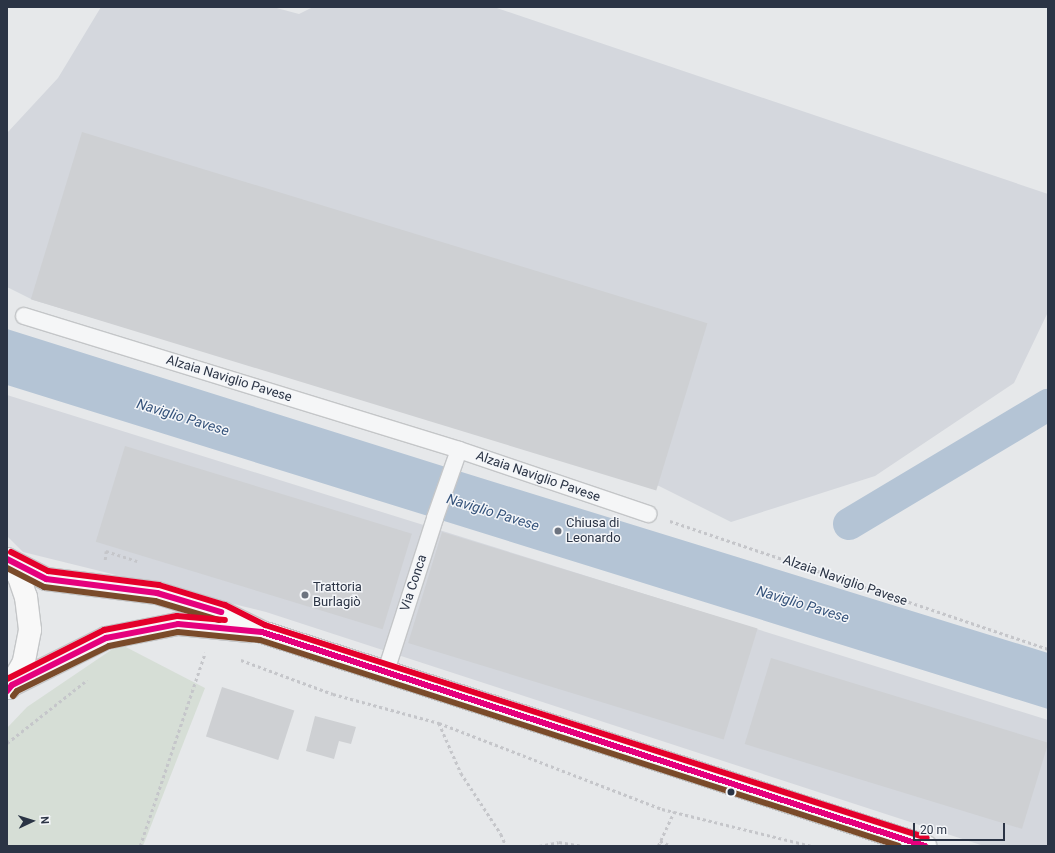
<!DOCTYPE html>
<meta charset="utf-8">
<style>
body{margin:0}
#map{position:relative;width:1055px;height:853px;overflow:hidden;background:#e6e8ea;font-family:Roboto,sans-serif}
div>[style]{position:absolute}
.built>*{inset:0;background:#d4d7dd}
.green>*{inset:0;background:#d6ded6}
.water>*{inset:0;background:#b4c4d5}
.canal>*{height:32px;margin:-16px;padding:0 16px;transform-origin:16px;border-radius:16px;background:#b4c4d5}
.building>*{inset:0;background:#ced0d3;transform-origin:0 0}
.path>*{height:2.5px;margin-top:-1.25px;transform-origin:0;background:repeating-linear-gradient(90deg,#c5c6ca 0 3px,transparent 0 6px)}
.roads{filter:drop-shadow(1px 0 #c4c6c8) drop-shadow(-1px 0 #c4c6c8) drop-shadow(0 1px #c4c6c8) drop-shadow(0 -1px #c4c6c8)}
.lane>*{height:16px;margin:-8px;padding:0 8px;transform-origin:8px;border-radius:8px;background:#f5f6f7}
.primary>*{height:22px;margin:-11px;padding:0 11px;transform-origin:11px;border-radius:11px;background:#f8f8f8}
.bus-1>*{height:6px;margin:-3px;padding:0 3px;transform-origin:3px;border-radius:3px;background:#e5007d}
.bus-2>*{height:6px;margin:-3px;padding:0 3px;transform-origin:3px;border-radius:3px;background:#7a4b2a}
.bus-3>*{height:6px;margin:-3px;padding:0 3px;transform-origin:3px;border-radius:3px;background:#e4002b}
.dots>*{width:11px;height:11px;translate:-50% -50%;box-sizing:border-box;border:2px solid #f4f6f9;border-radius:50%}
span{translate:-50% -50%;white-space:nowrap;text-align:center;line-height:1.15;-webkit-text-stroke:3px #f4f6f9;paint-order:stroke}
.street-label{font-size:13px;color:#2b3445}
.poi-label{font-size:13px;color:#2b3445}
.left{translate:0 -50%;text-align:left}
.water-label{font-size:14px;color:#34527a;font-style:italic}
.frame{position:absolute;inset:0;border:8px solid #2b3445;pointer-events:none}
.north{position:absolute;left:12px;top:801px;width:40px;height:40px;-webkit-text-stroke:3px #f4f6f9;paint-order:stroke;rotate:86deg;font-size:11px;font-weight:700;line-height:16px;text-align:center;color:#2b3445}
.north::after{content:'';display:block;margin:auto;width:14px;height:18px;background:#2b3445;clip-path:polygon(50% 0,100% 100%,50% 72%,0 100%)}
.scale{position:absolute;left:913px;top:823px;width:92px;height:18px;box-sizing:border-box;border:2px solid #2b3445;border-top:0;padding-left:5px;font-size:12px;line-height:14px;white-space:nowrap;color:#2b3445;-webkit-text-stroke:3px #f4f6f9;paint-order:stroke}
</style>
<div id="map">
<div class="built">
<div style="clip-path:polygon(101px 7px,273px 7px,299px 14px,313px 7px,494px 7px,1048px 194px,1048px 312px,1014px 383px,875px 476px,731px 522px,659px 486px,33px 300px,7px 287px,7px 133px,58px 78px)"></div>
<div style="clip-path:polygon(7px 395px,1048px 720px,1048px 846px,984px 846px,266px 612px,23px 552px,7px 536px)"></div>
</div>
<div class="green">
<div style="clip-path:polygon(120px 644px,205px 688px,143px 846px,7px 846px,7px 728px,27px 707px)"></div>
</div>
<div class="water">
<div style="clip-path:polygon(7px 329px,452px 469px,1048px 653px,1048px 709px,7px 385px)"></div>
</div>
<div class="canal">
<div style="left:849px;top:524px;width:232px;rotate:-30.9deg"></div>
</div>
<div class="building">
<div style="left:82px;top:132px;width:654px;height:175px;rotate:17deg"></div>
<div style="left:125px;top:446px;width:300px;height:100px;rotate:17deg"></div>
<div style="left:442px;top:532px;width:330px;height:116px;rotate:17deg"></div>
<div style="left:771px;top:658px;width:290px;height:90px;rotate:17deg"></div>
<div style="left:222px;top:687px;width:76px;height:52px;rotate:18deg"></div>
<div style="clip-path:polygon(315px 716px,356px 727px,351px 744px,339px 741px,334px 759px,306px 751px)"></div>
</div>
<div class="path">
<div style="left:670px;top:521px;width:399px;rotate:18.7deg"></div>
<div style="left:105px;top:560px;width:9px;rotate:-84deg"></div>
<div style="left:106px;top:551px;width:33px;rotate:18deg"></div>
<div style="left:241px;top:660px;width:98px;rotate:20.3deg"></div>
<div style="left:333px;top:694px;width:110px;rotate:15.3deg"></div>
<div style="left:439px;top:723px;width:239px;rotate:21.1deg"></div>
<div style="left:662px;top:809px;width:154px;rotate:13.9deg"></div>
<div style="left:439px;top:723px;width:55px;rotate:66.3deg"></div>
<div style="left:461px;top:773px;width:73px;rotate:56.7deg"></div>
<div style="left:501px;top:834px;width:13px;rotate:67deg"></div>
<div style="left:7px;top:743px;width:102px;rotate:-38.2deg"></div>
<div style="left:660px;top:841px;width:12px;rotate:24deg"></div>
<div style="left:140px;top:846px;width:204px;rotate:-71.4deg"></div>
<div style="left:539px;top:846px;width:20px;rotate:-11deg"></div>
<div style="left:559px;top:842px;width:22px;rotate:10deg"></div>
<div style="left:658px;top:846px;width:38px;rotate:-65deg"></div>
</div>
<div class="roads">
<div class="lane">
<div style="left:24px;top:316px;width:455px;rotate:17.1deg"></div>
<div style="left:459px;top:450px;width:200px;rotate:18.7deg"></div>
<div style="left:386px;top:671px;width:161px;rotate:-72.2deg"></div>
<div style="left:435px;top:518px;width:72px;rotate:-70.6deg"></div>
</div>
<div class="primary">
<div style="left:7px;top:559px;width:44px;rotate:27.1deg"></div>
<div style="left:46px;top:579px;width:112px;rotate:7.2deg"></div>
<div style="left:157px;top:593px;width:69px;rotate:16.9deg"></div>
<div style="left:223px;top:613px;width:43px;rotate:26deg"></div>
<div style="left:262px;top:632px;width:697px;rotate:17.89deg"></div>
<div style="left:7px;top:559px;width:22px;rotate:56deg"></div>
<div style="left:19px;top:577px;width:21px;rotate:71deg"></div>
<div style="left:26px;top:597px;width:33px;rotate:83deg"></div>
<div style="left:30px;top:630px;width:33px;rotate:101deg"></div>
<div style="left:24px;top:662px;width:30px;rotate:120deg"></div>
<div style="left:12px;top:685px;width:105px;rotate:-26.6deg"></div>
<div style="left:106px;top:638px;width:73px;rotate:-11deg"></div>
<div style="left:178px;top:624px;width:70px;rotate:5.7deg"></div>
</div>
</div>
<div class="bus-1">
<div style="left:7px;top:559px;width:44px;rotate:27.1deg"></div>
<div style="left:46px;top:579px;width:112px;rotate:7.2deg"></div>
<div style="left:157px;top:593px;width:67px;rotate:16.5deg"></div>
<div style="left:7px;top:691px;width:8px;rotate:-50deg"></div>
<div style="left:12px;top:685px;width:105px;rotate:-26.6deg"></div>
<div style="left:106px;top:638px;width:73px;rotate:-11deg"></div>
<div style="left:178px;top:624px;width:84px;rotate:5.4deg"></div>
<div style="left:262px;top:632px;width:697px;rotate:17.89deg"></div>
</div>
<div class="bus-2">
<div style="left:7px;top:568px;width:42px;rotate:27.2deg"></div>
<div style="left:44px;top:587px;width:112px;rotate:7.2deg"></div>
<div style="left:155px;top:601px;width:67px;rotate:16.5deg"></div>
<div style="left:13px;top:696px;width:6px;rotate:-51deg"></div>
<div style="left:17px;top:691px;width:102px;rotate:-26.1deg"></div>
<div style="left:109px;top:646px;width:70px;rotate:-11.5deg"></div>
<div style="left:178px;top:632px;width:82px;rotate:5.6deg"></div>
<div style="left:260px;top:640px;width:671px;rotate:17.87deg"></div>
</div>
<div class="bus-3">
<div style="left:11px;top:552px;width:42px;rotate:27.2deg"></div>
<div style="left:48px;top:571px;width:112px;rotate:7.2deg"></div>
<div style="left:159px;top:585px;width:69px;rotate:16.9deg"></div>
<div style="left:225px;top:605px;width:45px;rotate:26.6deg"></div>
<div style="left:265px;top:625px;width:695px;rotate:17.84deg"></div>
<div style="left:7px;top:679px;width:109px;rotate:-26.8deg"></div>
<div style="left:104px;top:630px;width:74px;rotate:-10.9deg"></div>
<div style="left:177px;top:616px;width:48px;rotate:4.8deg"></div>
</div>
<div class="dots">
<div style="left:558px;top:531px;background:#6c737f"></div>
<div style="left:305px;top:595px;background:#6c737f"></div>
<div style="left:731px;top:792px;background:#2b3445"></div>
</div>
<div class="street-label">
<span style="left:229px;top:379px;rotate:17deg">Alzaia Naviglio Pavese</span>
<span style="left:538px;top:477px;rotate:19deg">Alzaia Naviglio Pavese</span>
<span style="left:845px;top:581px;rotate:19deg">Alzaia Naviglio Pavese</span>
<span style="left:414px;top:583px;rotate:-72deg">Via Conca</span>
</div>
<div class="poi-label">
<span class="left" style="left:566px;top:531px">Chiusa di<br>Leonardo</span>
<span class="left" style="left:313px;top:595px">Trattoria<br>Burlagiò</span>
</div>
<div class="water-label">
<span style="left:183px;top:417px;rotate:17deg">Naviglio Pavese</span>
<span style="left:493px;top:512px;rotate:17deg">Naviglio Pavese</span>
<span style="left:803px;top:604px;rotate:17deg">Naviglio Pavese</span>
</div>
<div class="frame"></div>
<div class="north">N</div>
<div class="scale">20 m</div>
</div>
